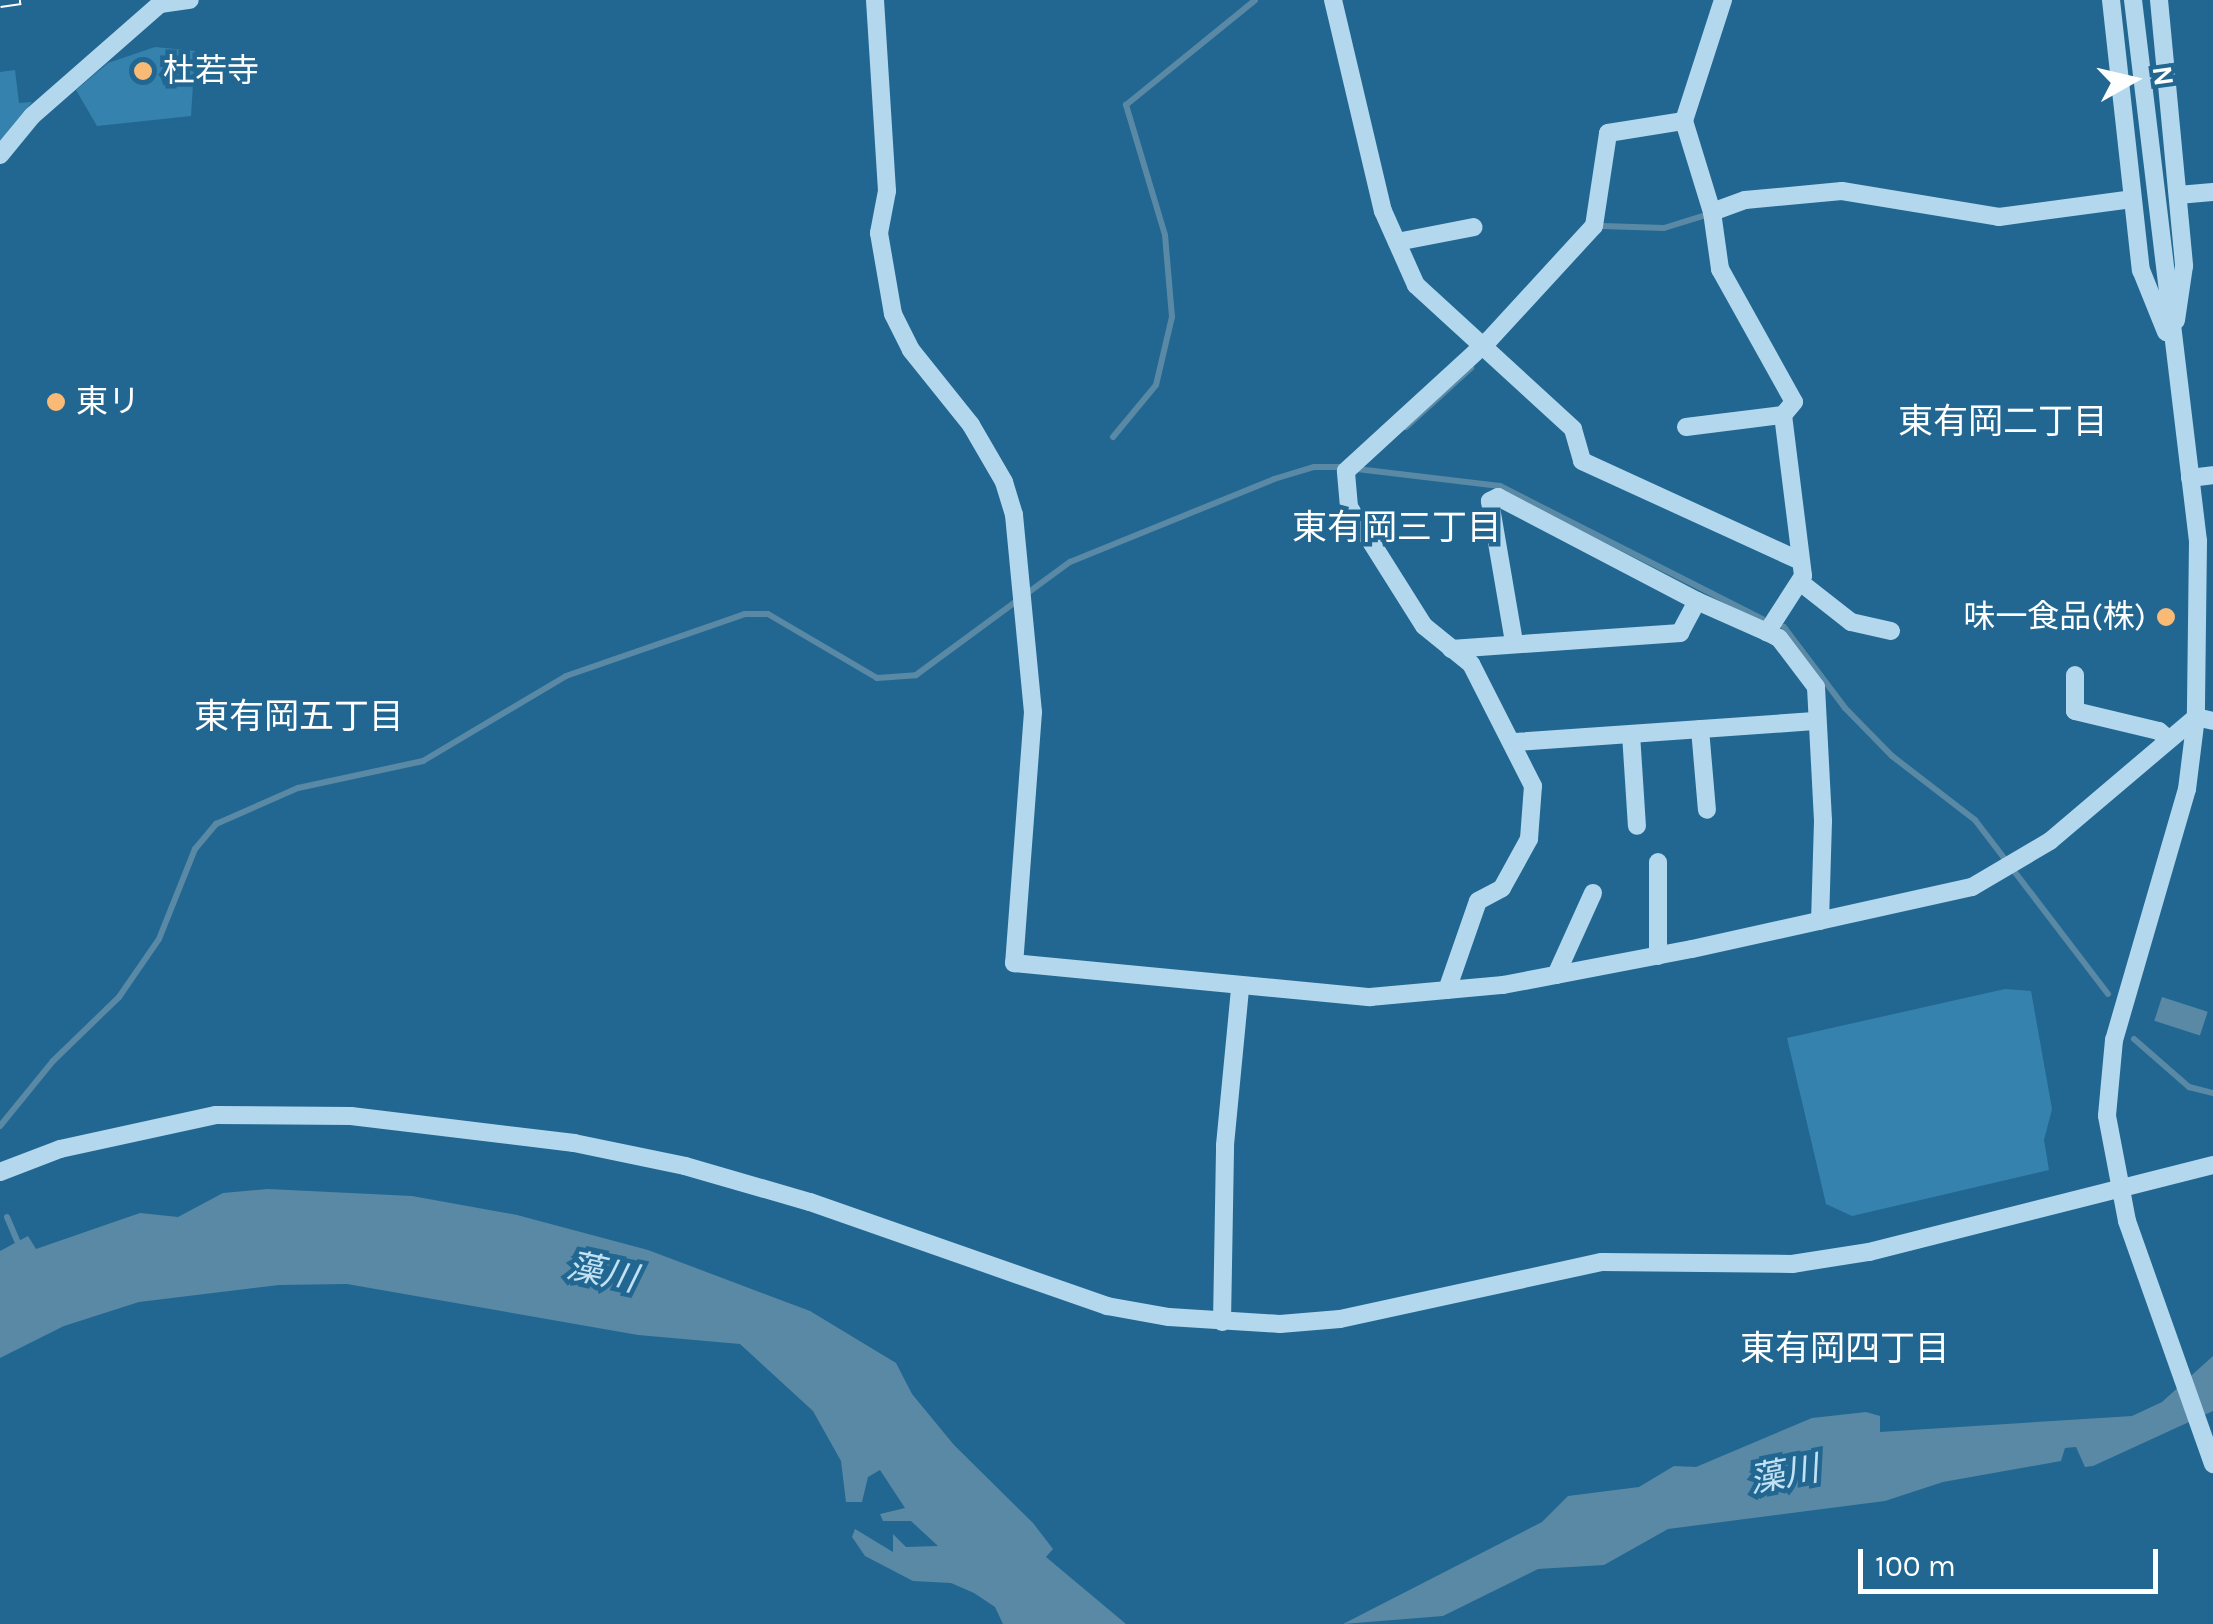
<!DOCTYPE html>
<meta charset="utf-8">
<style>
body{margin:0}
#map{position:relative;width:2213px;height:1624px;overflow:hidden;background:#226791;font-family:Karla,"Noto Sans JP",sans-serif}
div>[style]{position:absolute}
.green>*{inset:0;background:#3682ae}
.water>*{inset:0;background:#5989a4;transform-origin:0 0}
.stream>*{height:6px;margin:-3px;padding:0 3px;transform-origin:3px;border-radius:3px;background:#5989a4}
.minor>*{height:18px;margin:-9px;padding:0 9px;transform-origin:9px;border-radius:9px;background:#b3d8ed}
.rail>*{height:10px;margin-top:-5px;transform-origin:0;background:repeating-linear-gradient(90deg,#226791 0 19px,#fff 0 38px);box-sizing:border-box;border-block:2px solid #fff}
.dots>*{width:28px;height:28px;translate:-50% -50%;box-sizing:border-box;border:5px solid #226791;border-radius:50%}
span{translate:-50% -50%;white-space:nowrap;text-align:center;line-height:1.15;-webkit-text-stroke:9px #226791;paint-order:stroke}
.poi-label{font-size:32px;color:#fff}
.left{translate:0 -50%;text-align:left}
.right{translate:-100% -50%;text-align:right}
.neighbourhood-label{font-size:35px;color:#fff}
.water-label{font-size:35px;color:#c2e2f4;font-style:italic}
.north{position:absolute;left:2083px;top:30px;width:100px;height:100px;-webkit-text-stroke:8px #226791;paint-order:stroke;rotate:82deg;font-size:28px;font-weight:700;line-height:40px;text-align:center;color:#fff}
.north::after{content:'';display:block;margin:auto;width:35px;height:45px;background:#fff;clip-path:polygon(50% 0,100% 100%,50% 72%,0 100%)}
.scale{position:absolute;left:1858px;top:1549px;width:300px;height:45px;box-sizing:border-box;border:5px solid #fff;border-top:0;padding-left:12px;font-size:30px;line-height:35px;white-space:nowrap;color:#fff;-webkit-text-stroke:8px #226791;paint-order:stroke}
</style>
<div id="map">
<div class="green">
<div style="clip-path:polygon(155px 47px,195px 51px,191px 116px,97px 126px,76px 90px,108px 63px)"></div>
<div style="clip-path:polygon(15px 70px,19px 103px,32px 102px,0 146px,0 72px)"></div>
<div style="clip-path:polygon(2005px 989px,2031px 991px,2052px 1109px,2044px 1140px,2049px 1170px,1852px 1216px,1826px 1204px,1787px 1038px)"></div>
</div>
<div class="water">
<div style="left:2162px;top:997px;width:48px;height:25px;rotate:18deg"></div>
<div style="clip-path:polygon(268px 1189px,412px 1196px,517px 1215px,648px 1250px,810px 1311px,896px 1363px,912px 1394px,954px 1445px,1033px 1523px,1053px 1549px,1046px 1557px,1126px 1624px,1003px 1624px,995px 1607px,974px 1593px,951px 1583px,913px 1581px,865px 1556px,852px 1537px,855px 1529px,893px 1552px,893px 1534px,906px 1547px,938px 1546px,911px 1521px,883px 1521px,880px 1514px,905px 1508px,880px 1470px,868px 1477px,862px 1502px,846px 1502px,841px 1461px,813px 1411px,740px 1344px,638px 1335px,347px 1284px,279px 1285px,139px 1302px,64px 1326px,0 1358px,0 1251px,28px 1236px,36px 1249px,140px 1213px,178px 1217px,223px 1193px)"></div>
<div style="clip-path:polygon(2213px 1356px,2213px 1411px,2093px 1466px,2085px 1467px,2076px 1447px,2065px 1448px,2061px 1461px,1943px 1482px,1885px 1501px,1668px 1529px,1604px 1565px,1538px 1569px,1443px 1616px,1343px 1624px,1542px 1522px,1568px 1496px,1639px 1487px,1674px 1466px,1696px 1467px,1812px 1418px,1866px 1412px,1880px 1416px,1880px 1432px,2132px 1416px,2162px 1402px)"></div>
</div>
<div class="stream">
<div style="left:1602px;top:226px;width:62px;rotate:1.8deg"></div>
<div style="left:1664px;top:228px;width:41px;rotate:-17.1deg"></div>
<div style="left:1406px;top:427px;width:88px;rotate:-42.2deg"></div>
<div style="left:1113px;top:437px;width:67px;rotate:-50.4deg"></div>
<div style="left:1156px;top:385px;width:70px;rotate:-76.8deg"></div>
<div style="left:1172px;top:317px;width:82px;rotate:-94.9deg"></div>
<div style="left:1165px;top:235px;width:136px;rotate:-106.7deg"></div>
<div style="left:1126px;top:105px;width:166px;rotate:-39.1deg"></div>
<div style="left:1357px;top:469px;width:144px;rotate:6.8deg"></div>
<div style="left:1500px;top:486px;width:294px;rotate:26.9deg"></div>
<div style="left:1784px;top:627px;width:101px;rotate:53deg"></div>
<div style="left:1845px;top:708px;width:67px;rotate:45.6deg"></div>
<div style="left:1892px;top:756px;width:105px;rotate:37.6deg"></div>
<div style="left:1975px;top:820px;width:219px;rotate:52.6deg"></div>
<div style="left:2134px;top:1039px;width:73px;rotate:41.1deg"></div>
<div style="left:2189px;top:1087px;width:25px;rotate:14deg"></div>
<div style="left:0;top:1126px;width:84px;rotate:-50.8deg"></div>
<div style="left:53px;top:1061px;width:92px;rotate:-44.1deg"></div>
<div style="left:119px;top:997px;width:70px;rotate:-55.4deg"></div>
<div style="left:159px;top:939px;width:97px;rotate:-68.2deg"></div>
<div style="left:195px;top:849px;width:33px;rotate:-50deg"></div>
<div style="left:216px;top:824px;width:90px;rotate:-23.7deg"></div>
<div style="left:298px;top:788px;width:128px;rotate:-12.2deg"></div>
<div style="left:423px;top:761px;width:166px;rotate:-30.7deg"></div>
<div style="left:566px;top:676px;width:189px;rotate:-19.1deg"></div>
<div style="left:745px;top:614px;width:23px"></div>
<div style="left:768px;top:614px;width:126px;rotate:30.4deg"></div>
<div style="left:877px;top:678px;width:39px;rotate:-4deg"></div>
<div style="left:916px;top:675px;width:191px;rotate:-36.3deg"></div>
<div style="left:1070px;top:562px;width:220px;rotate:-22.1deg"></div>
<div style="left:1274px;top:479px;width:42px;rotate:-16.7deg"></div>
<div style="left:1314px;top:467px;width:31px"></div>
<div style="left:7px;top:1217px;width:34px;rotate:67deg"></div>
</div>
<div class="minor">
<div style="left:875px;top:0;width:191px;rotate:86.4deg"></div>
<div style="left:887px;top:191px;width:43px;rotate:100.8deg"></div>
<div style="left:879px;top:233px;width:82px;rotate:80.2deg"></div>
<div style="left:893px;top:314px;width:40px;rotate:63.4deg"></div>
<div style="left:911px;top:350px;width:96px;rotate:51.3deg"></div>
<div style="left:971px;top:425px;width:66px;rotate:59.9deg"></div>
<div style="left:1004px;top:482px;width:34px;rotate:73deg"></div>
<div style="left:1014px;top:515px;width:198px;rotate:84.5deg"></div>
<div style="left:1033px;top:712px;width:252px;rotate:94.3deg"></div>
<div style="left:1014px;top:963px;width:358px;rotate:5.5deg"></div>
<div style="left:1370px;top:997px;width:134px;rotate:-5.2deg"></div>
<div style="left:1503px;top:985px;width:192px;rotate:-10.8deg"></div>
<div style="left:1692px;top:949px;width:287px;rotate:-12.5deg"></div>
<div style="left:1972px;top:887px;width:91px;rotate:-30.5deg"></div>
<div style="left:2050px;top:841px;width:192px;rotate:-40.3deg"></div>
<div style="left:2196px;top:717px;width:17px;rotate:13deg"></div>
<div style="left:1333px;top:0;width:217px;rotate:76.7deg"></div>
<div style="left:1383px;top:211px;width:81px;rotate:66deg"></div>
<div style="left:1416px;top:285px;width:213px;rotate:42.5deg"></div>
<div style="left:1573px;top:429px;width:33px;rotate:74deg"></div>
<div style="left:1582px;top:461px;width:240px;rotate:24.6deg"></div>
<div style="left:1723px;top:0;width:127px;rotate:107.9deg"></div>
<div style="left:1684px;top:121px;width:95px;rotate:72.9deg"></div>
<div style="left:1712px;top:212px;width:58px;rotate:82deg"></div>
<div style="left:1720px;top:269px;width:152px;rotate:60.9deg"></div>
<div style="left:1794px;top:402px;width:17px;rotate:130deg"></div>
<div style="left:1783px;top:415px;width:162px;rotate:82.9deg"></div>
<div style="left:1803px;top:576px;width:67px;rotate:122.7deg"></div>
<div style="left:1767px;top:632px;width:13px;rotate:27deg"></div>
<div style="left:1779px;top:638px;width:61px;rotate:52.9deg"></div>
<div style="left:1816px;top:687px;width:134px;rotate:87deg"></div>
<div style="left:1823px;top:821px;width:100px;rotate:91.7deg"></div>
<div style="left:2111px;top:0;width:272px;rotate:83.7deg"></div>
<div style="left:2141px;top:270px;width:67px;rotate:68deg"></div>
<div style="left:2133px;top:0;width:545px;rotate:83.15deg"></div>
<div style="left:2198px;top:541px;width:176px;rotate:90.7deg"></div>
<div style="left:2196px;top:717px;width:73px;rotate:97.1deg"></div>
<div style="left:2187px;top:789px;width:261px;rotate:106.2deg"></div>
<div style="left:2114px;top:1040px;width:76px;rotate:95.3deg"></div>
<div style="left:2107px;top:1116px;width:107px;rotate:79.2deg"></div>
<div style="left:2127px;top:1221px;width:258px;rotate:70.5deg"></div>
<div style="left:2159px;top:0;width:267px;rotate:84.6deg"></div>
<div style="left:2184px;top:266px;width:55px;rotate:98.4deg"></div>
<div style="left:0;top:155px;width:50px;rotate:-50.6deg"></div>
<div style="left:32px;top:116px;width:170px;rotate:-41.2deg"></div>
<div style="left:160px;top:4px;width:30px;rotate:-8deg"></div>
<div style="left:2178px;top:195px;width:35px;rotate:-5deg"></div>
<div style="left:1712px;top:212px;width:35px;rotate:-20deg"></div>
<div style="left:1745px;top:200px;width:97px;rotate:-5.3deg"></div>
<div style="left:1842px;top:191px;width:159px;rotate:9.4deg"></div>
<div style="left:1999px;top:217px;width:134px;rotate:-7.7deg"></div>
<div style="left:1397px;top:242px;width:78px;rotate:-11deg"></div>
<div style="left:1686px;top:427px;width:98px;rotate:-7.1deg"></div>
<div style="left:2190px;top:478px;width:23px;rotate:-7deg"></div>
<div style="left:1800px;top:582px;width:65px;rotate:38.1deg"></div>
<div style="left:1851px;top:622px;width:41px;rotate:12.7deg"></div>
<div style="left:1514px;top:642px;width:143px;rotate:-99.7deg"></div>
<div style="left:1490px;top:501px;width:9px;rotate:-27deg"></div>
<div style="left:1498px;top:497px;width:225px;rotate:27.6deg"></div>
<div style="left:1451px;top:649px;width:230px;rotate:-4deg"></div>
<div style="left:1680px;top:633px;width:36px;rotate:-62deg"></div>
<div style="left:1697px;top:601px;width:77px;rotate:23.9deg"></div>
<div style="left:2075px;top:675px;width:36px;rotate:90deg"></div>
<div style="left:2075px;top:711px;width:86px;rotate:13.4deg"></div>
<div style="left:2159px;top:731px;width:13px;rotate:42deg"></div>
<div style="left:1700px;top:729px;width:81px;rotate:85.1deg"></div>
<div style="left:1631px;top:734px;width:92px;rotate:86.3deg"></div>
<div style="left:1515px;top:742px;width:300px;rotate:-4deg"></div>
<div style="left:1658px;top:862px;width:94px;rotate:90deg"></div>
<div style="left:1556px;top:975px;width:90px;rotate:-65.7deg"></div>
<div style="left:1447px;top:990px;width:94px;rotate:-70.8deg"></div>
<div style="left:1478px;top:901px;width:27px;rotate:-28deg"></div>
<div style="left:1502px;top:888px;width:56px;rotate:-61.1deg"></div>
<div style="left:1529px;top:839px;width:53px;rotate:-85.7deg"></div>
<div style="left:1533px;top:786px;width:137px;rotate:-116.9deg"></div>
<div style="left:1471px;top:664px;width:60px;rotate:-141deg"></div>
<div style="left:1424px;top:626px;width:141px;rotate:-122.2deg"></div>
<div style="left:1349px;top:507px;width:36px;rotate:-95deg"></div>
<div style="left:1346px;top:471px;width:194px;rotate:-42.5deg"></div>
<div style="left:1489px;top:340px;width:155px;rotate:-47.4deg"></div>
<div style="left:1594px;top:226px;width:94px;rotate:-81.4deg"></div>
<div style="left:1608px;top:133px;width:77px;rotate:-9deg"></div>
<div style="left:0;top:1172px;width:64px;rotate:-21deg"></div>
<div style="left:60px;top:1149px;width:160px;rotate:-12.3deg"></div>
<div style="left:216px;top:1115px;width:135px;rotate:0.4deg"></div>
<div style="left:351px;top:1116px;width:225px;rotate:6.9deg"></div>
<div style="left:574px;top:1143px;width:113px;rotate:11.7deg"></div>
<div style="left:685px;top:1166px;width:130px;rotate:16.1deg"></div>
<div style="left:810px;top:1202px;width:315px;rotate:19.3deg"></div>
<div style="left:1107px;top:1306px;width:63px;rotate:10.1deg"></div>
<div style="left:1169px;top:1317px;width:111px;rotate:3.6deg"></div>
<div style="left:1280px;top:1324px;width:60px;rotate:-4.8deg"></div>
<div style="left:1340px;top:1319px;width:268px;rotate:-12.3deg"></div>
<div style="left:1602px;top:1262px;width:190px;rotate:0.6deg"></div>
<div style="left:1792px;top:1264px;width:78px;rotate:-8.9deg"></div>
<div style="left:1869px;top:1252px;width:355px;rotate:-14.2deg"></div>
<div style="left:1222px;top:1322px;width:177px;rotate:-89deg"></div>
<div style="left:1225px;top:1145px;width:157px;rotate:-84.5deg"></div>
</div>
<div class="rail">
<div style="left:0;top:3px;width:21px;rotate:-8deg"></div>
</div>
<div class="dots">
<div style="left:143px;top:71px;background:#f9ba75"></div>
<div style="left:56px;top:402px;background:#f9ba75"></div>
<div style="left:2166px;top:617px;background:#f9ba75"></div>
</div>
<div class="poi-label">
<span class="left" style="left:163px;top:71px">杜若寺</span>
<span class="left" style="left:76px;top:402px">東リ</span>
<span class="right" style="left:2146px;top:617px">味一食品(株)</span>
</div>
<div class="neighbourhood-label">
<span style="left:2003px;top:422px">東有岡二丁目</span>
<span style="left:1397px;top:528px">東有岡三丁目</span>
<span style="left:299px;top:717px">東有岡五丁目</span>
<span style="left:1845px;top:1349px">東有岡四丁目</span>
</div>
<div class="water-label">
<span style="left:602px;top:1273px;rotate:12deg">藻川</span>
<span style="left:1784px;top:1475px;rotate:-11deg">藻川</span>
</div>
<div class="north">N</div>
<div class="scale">100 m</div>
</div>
